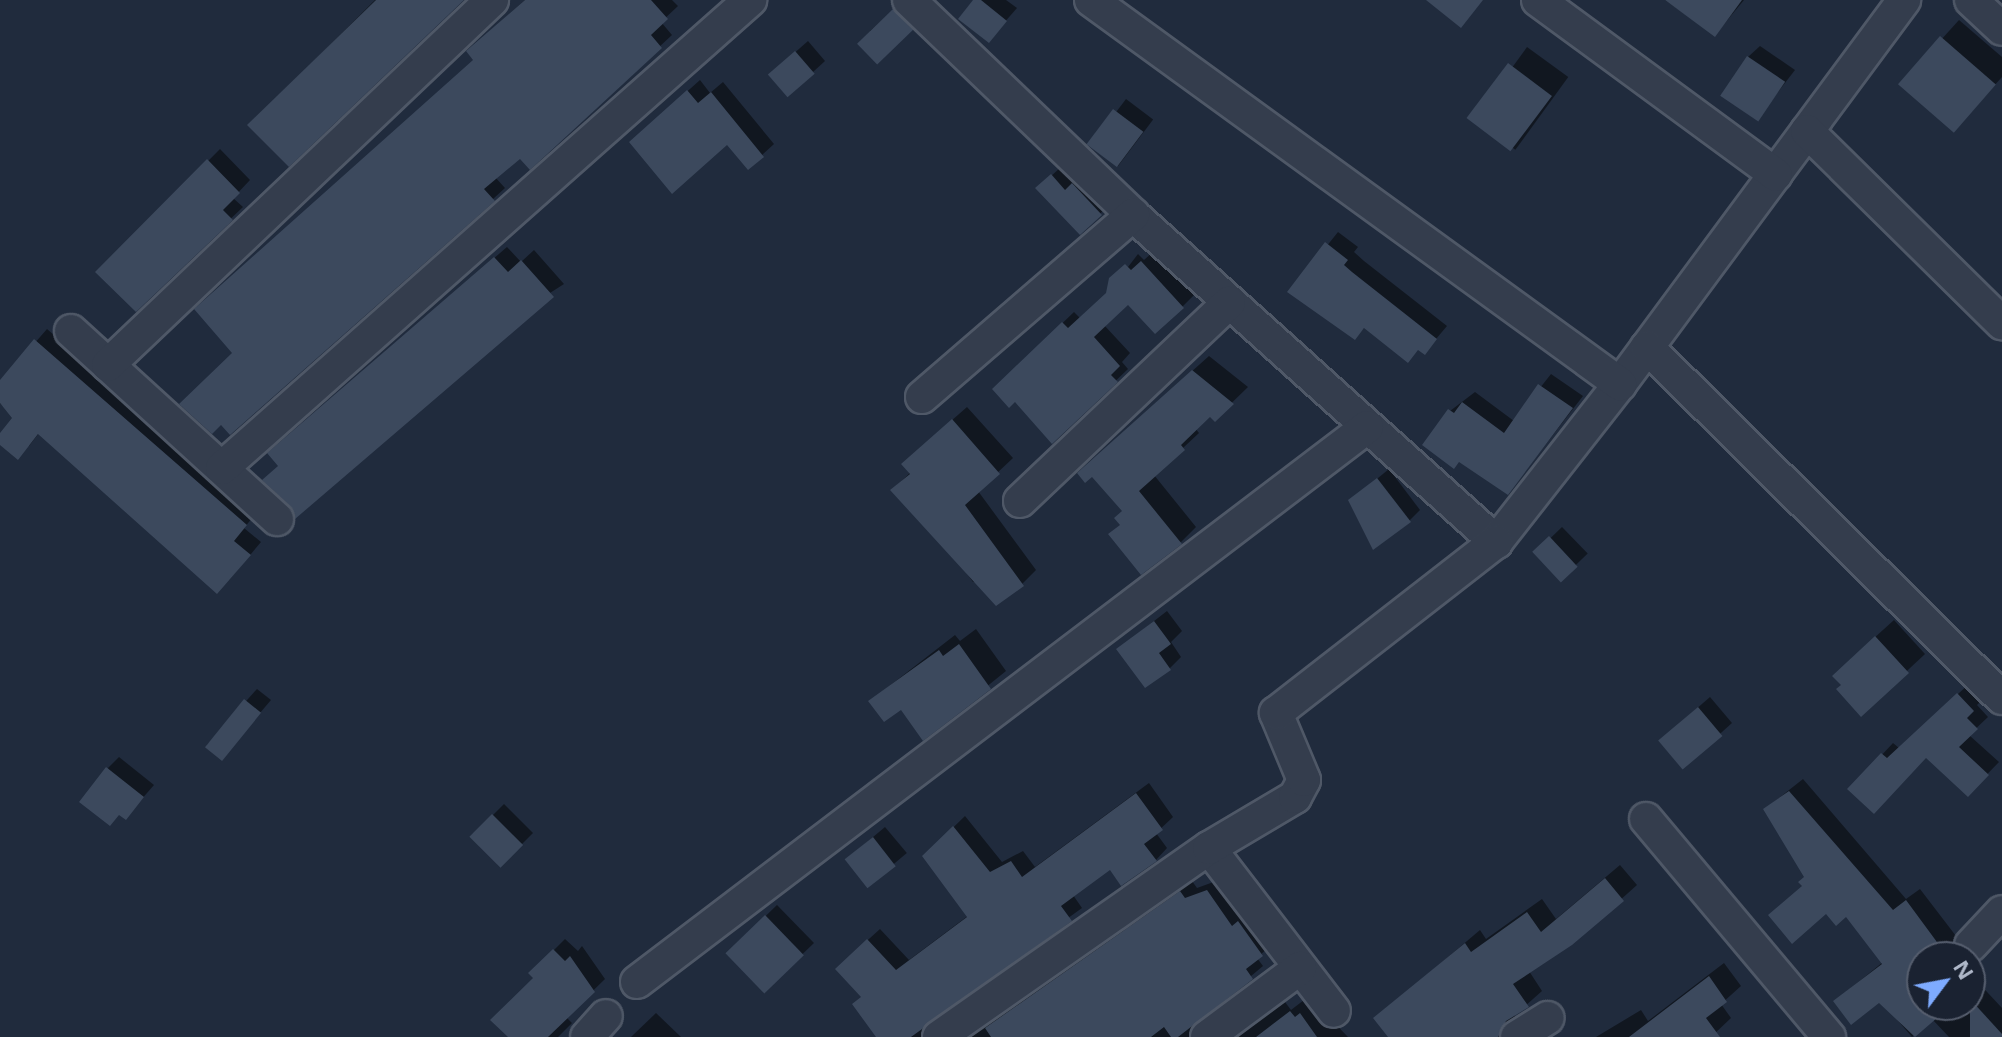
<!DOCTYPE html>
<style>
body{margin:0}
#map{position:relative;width:2002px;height:1037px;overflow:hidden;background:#202b3d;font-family:"Open Sans",sans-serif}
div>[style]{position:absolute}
.shadow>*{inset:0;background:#0007;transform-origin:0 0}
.building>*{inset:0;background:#3c495d;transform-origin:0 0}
.roads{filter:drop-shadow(2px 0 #4f5867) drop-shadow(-2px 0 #4f5867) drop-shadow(0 2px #4f5867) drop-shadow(0 -2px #4f5867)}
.minor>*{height:32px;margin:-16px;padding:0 16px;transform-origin:16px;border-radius:16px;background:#343d4d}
span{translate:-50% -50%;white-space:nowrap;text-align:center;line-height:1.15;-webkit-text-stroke:6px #1a2231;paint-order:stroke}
.north{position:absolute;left:1906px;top:941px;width:80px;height:80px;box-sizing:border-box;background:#1a2231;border:2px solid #565e6e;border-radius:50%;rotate:58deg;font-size:22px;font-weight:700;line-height:32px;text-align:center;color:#afb8c9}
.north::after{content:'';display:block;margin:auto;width:28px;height:36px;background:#7eabff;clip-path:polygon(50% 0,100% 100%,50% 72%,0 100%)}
</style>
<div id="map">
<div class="shadow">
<div style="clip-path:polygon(375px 0,462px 0,250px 125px)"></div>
<div style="clip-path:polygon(525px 0,672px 0,678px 6px,661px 22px,672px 35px,530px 167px,521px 156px,495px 177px,505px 188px,493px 199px,235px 353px,475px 59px,480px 40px)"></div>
<div style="clip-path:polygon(904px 0,923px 17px,911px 28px,870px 31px)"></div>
<div style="clip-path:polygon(975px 0,1006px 0,1017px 8px,989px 40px)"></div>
<div style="clip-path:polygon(1665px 0,1744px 0,1715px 35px)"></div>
<div style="clip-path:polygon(1959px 20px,2002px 57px,2002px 77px,1954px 130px,1901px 84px)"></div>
<div style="clip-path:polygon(808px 41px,825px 61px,813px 72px,783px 63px)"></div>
<div style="clip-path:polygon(1760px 46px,1795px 70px,1757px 119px,1748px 57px)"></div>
<div style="left:1527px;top:47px;width:51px;height:90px;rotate:36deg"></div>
<div style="clip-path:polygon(700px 80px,710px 93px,723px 82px,774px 144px,748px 168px,727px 142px,643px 131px)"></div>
<div style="left:1126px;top:99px;width:34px;height:58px;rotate:37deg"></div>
<div style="clip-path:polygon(220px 149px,250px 180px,233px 198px,243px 207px,136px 309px,98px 272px)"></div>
<div style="clip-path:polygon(1061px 167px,1075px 182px,1082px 176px,1109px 205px,1080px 233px,1038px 188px)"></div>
<div style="clip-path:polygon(1338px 232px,1358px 247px,1354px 252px,1364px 261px,1447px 326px,1425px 352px,1366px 326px,1355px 337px,1290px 292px)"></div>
<div style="clip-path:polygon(507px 247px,521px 262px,534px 250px,564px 284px,280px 465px,281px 442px)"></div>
<div style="clip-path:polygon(1154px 251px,1194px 295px,1182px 307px,1128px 302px,1104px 325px,1130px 353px,1122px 362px,1128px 369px,1053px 441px,1015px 400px,994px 389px,1074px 312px,1080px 318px,1108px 293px,1138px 254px,1144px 260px)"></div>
<div style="clip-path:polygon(47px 329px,257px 512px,244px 528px,261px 542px,229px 580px,39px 433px,29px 446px,0 442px,15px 418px,0 403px,0 383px)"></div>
<div style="clip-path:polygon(1209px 356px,1248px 387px,1215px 419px,1210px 414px,1195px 428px,1199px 433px,1154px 475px,1196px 527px,1181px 542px,1122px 524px,1124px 510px,1095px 458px)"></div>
<div style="clip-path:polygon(1551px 374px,1583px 396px,1508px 493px,1450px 411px,1475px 392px,1514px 421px)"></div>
<div style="clip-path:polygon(967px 407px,1013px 458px,978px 491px,1036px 570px,1022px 584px,973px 582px,944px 542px,892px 490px,911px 472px,918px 450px)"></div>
<div style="clip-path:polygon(1389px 469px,1420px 510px,1409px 521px,1350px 501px)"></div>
<div style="left:1562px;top:527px;width:37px;height:36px;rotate:46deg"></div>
<div style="clip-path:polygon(1167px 611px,1182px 631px,1171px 642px,1181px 657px,1170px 668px,1118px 649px)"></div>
<div style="clip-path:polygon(1894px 620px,1925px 654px,1861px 714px,1852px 658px)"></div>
<div style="clip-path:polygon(976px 629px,1006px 671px,923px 738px,901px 707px,870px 701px,955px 635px,960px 641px)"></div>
<div style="clip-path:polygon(1970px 683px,1984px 698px,1977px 705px,1988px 717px,1969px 735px,1999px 762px,1968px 794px,1926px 755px,1850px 789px,1893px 743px,1899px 748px)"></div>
<div style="clip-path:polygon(257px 689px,271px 700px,232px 746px,207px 745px)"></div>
<div style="clip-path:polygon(1710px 697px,1732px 723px,1683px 767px,1672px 730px)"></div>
<div style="clip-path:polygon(119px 757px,154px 785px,126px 817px,108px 768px)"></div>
<div style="clip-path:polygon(evenodd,1803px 779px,1906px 899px,1920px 889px,1982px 970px,1974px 978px,2002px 1008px,2002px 1037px,1949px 1037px,1932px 1019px,1912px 1037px,1880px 1000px,1835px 1001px,1883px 962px,1846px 914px,1804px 885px,1806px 877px,1765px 809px,1803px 779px,1922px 957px,1970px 957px,1970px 1005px,1922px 1005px,1922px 957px)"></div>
<div style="clip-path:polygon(1149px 783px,1173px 817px,1156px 833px,1167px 848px,1156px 860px,1122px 883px,1111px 868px,1073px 895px,1082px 908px,936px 1013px,931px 1025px,935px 1037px,878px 1037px,849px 957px,880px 929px,909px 960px,969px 915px,924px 856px,965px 816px,1002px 862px,1023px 851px,1035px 867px)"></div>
<div style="left:504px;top:804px;width:41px;height:46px;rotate:45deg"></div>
<div style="left:885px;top:827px;width:34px;height:51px;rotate:50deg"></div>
<div style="clip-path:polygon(1620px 865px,1637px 885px,1571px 944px,1529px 971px,1542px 991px,1515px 1015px,1516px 1032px,1511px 1037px,1404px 1037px,1376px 1018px,1480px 930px,1486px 939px,1542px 899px,1556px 919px)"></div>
<div style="clip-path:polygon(1219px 880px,1273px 943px,1257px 958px,1263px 966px,1201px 1018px,1199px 1037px,970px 1037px,1192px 881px,1197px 888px)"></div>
<div style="clip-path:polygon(777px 905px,814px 943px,765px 990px,751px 930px)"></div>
<div style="clip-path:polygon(565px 939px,578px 951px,582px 946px,605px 979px,566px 1017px,572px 1023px,558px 1037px,514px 1037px,536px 978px,531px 973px)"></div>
<div style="clip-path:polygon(1724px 963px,1741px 986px,1721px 1004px,1731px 1018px,1711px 1037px,1596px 1037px,1641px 1010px,1648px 1021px)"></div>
<div style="clip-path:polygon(1304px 1000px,1308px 1006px,1314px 1002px,1348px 1037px,1234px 1037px,1285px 1002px,1291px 1010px)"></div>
<div style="clip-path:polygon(656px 1013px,681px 1037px,631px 1037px)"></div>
</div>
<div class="building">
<div style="clip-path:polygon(376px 0,464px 0,289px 167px,247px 125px)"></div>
<div style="clip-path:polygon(525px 0,651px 0,668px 19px,651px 35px,662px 48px,530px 170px,520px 159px,484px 189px,495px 201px,230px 435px,221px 425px,212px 434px,179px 404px,232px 353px,194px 309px,473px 60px,466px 51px)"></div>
<div style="clip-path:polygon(973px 0,981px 0,1007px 21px,989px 43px,958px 19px)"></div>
<div style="clip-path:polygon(1426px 0,1483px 0,1461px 28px)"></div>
<div style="clip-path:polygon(1665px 0,1742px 0,1715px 37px)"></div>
<div style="left:893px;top:9px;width:29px;height:50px;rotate:46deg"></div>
<div style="left:1940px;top:36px;width:74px;height:64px;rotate:41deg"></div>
<div style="left:795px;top:51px;width:30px;height:36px;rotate:49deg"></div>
<div style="left:1747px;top:56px;width:46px;height:48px;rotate:34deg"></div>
<div style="left:1508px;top:63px;width:55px;height:69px;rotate:37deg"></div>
<div style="clip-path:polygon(687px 90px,698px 103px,711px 92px,764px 157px,748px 170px,727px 145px,672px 194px,629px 142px)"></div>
<div style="left:1113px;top:109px;width:38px;height:44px;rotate:37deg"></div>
<div style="clip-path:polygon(207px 159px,240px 193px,223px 210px,233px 220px,136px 312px,95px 272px)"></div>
<div style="clip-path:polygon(1051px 174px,1065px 190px,1072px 183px,1102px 215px,1080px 235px,1035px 188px)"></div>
<div style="clip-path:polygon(1325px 242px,1348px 260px,1344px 265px,1352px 272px,1437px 339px,1425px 355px,1418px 350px,1408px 363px,1364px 328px,1355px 340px,1287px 292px)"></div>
<div style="clip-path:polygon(494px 257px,508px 272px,521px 260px,554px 297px,295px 519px,290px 506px,262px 480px,278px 466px,267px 453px)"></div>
<div style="clip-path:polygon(1141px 261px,1184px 308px,1155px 334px,1128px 305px,1094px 337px,1120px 366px,1111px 375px,1118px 382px,1052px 444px,1015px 402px,1009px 408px,992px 389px,1062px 322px,1068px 328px,1106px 293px,1109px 278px,1125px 264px,1131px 270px)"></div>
<div style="clip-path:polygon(34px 339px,247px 525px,234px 541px,251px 555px,217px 594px,38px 434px,18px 460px,0 445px,0 433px,12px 418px,0 403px,0 380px)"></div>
<div style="clip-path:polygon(1192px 370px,1234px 404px,1215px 422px,1210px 417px,1181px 445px,1185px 450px,1139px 491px,1182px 544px,1141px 575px,1108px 534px,1120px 525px,1114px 518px,1122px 511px,1092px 477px,1085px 483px,1077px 473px)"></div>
<div style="clip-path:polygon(1538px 384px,1573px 408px,1508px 495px,1459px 462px,1454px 469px,1422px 445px,1448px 409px,1454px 413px,1462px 402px,1504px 433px)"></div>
<div style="clip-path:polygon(952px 419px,1000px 474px,965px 505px,1024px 586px,996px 606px,890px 490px,910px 474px,901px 464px)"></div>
<div style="clip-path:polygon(1377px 478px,1411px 522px,1373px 550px,1348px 500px)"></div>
<div style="left:1549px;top:536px;width:42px;height:23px;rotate:47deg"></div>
<div style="clip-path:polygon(1154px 621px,1171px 644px,1159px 653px,1171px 670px,1145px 688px,1116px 649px)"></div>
<div style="clip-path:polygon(1875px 636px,1909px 673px,1861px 717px,1836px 689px,1841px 685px,1832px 676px)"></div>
<div style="clip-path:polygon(959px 644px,991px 689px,923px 741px,901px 710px,884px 722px,868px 701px,939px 650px,943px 656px)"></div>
<div style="clip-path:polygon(1957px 693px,1974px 711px,1967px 718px,1978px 729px,1959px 747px,1989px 775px,1968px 797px,1926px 758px,1874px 814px,1847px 789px,1881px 753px,1887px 758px)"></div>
<div style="left:244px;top:699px;width:22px;height:62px;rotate:39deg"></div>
<div style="left:1698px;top:707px;width:38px;height:52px;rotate:50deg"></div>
<div style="clip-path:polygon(106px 767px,144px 797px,126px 820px,119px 815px,110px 826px,79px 802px)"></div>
<div style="clip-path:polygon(1789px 791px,1893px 910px,1906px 900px,1948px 957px,1922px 957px,1922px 1005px,1952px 1005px,1915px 1037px,1879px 1003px,1851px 1025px,1833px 1001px,1882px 964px,1846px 917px,1836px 926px,1826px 914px,1792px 944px,1768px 915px,1802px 886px,1798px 882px,1804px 877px,1763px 809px)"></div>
<div style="clip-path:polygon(1136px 793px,1163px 830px,1144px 844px,1157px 861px,1121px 886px,1110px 870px,1061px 906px,1072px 921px,911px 1037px,876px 1037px,852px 1004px,861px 997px,835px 969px,867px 939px,896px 970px,967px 917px,922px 856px,953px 826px,990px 872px,1011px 861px,1022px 877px)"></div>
<div style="left:492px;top:814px;width:44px;height:32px;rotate:45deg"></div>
<div style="left:873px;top:837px;width:37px;height:36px;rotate:52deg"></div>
<div style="clip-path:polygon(1605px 878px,1624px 901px,1572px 945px,1513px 984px,1529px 1007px,1506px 1021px,1498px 1037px,1388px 1037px,1373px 1018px,1465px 943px,1471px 952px,1527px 912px,1541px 932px)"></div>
<div style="clip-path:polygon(1207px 890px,1232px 926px,1238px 921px,1263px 956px,1246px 969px,1253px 979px,1178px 1037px,1171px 1037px,1164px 1027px,1151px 1037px,991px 1037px,985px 1028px,1180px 891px,1185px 898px)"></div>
<div style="left:765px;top:915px;width:56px;height:55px;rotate:46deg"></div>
<div style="clip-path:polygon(553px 949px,565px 961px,570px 956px,595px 992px,548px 1037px,508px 1037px,490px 1020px,533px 978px,528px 973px)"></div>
<div style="clip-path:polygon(1709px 976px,1727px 1002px,1706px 1018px,1720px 1037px,1629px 1037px)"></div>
<div style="clip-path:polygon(1970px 999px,2002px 1034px,2002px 1037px,1970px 1037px)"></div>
<div style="clip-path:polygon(1290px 1011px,1295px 1017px,1300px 1013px,1317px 1037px,1256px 1037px)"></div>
</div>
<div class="roads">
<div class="minor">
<div style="left:909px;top:0;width:310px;rotate:43.8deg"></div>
<div style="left:1133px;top:215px;width:489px;rotate:42deg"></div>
<div style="left:1496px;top:542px;width:201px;rotate:-51.9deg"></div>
<div style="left:1620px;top:384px;width:478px;rotate:-53.5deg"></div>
<div style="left:1091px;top:0;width:654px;rotate:35.98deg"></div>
<div style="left:1538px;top:0;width:295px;rotate:36.3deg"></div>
<div style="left:1971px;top:0;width:42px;rotate:43.1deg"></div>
<div style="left:1807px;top:131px;width:274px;rotate:44.6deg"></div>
<div style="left:71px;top:331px;width:279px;rotate:42.4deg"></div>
<div style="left:1647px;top:347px;width:499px;rotate:44.7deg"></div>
<div style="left:108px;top:365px;width:530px;rotate:-43.55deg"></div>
<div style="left:922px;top:397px;width:279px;rotate:-40.8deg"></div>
<div style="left:222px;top:468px;width:706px;rotate:-41.55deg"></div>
<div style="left:1020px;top:501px;width:288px;rotate:-43.5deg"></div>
<div style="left:1646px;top:819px;width:285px;rotate:50deg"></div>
<div style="left:1209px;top:848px;width:205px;rotate:52.5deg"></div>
<div style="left:1971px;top:945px;width:45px;rotate:-46.8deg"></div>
<div style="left:637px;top:982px;width:917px;rotate:-37.24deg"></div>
<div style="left:587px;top:1037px;width:28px;rotate:-48deg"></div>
<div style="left:939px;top:1037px;width:330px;rotate:-35deg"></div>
<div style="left:1209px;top:848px;width:100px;rotate:-30.7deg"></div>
<div style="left:1295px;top:797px;width:19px;rotate:-62deg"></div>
<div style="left:1304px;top:780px;width:73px;rotate:-112.7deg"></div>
<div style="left:1276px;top:713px;width:279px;rotate:-37.9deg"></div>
<div style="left:1207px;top:1037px;width:116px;rotate:-36.6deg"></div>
<div style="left:1517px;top:1037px;width:36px;rotate:-32deg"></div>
</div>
</div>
<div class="north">N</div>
</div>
